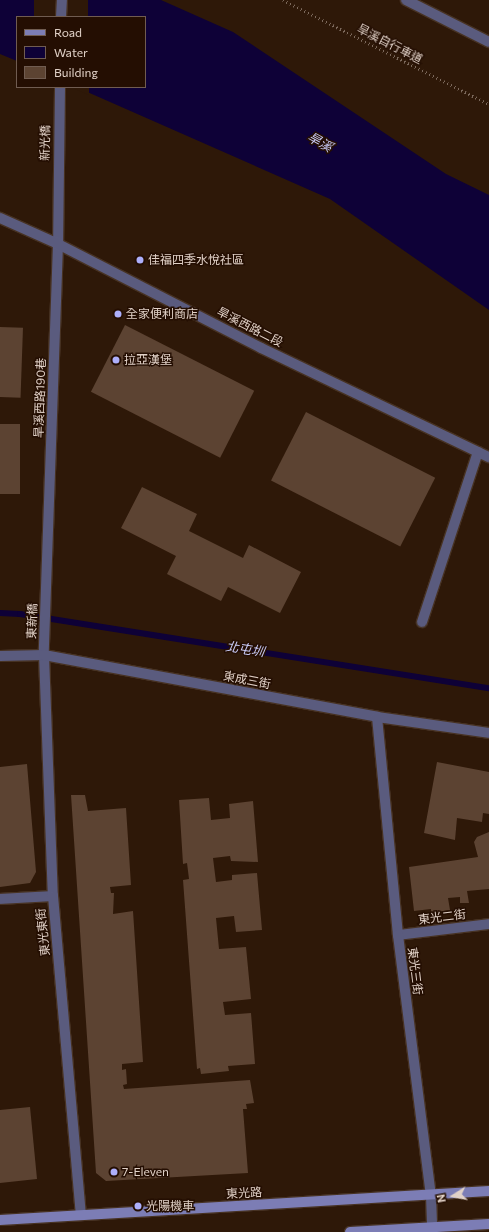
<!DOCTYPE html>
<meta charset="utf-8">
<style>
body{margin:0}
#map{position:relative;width:489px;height:1232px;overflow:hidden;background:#2e1808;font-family:Commissioner,"Noto Sans TC",sans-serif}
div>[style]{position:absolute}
.water>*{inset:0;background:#0e0137}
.pier>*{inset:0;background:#2e1808;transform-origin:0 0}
.stream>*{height:6px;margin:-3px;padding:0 3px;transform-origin:3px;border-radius:3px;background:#0e0137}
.building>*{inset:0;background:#5c4332;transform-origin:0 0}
.path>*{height:2.5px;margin-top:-1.25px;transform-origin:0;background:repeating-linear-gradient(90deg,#7c695c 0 1px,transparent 0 4px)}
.roads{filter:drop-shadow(1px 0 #473223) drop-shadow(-1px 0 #473223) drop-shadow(0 1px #473223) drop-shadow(0 -1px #473223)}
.lane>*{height:10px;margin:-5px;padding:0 5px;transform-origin:5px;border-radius:5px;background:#5a5b7e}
.street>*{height:10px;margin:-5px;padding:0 5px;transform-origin:5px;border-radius:5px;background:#5a5b7e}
.secondary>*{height:10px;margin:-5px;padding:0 5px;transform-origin:5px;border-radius:5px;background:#7c7db5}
.dots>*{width:11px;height:11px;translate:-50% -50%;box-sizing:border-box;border:2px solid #240e02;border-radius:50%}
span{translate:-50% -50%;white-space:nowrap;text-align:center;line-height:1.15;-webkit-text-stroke:3px #240e02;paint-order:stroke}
.street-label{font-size:12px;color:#e1d1c7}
.poi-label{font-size:12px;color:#e1d1c7}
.left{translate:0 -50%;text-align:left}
.water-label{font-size:13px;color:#c9cbf7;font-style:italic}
.legend{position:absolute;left:16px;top:16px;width:130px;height:72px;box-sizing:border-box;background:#240e02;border:1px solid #705c51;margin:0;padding:5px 7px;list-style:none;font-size:12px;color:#e1d1c7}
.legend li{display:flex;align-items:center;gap:8px;height:20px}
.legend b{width:20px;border:1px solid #705c51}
.north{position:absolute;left:433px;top:1176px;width:40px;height:40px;-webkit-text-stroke:3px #240e02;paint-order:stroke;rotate:259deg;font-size:11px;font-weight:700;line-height:16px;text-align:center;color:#e1d1c7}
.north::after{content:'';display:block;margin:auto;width:14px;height:18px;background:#e1d1c7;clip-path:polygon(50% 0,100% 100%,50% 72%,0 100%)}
</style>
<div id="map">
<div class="water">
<div style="clip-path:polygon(0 0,161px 0,233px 32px,446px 174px,489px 195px,489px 310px,330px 199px,76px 87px,145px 87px,145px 17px,17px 17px,17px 61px,0 54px)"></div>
</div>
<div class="pier">
<div style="left:34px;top:0;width:54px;height:17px"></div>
<div style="clip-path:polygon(74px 87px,89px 87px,89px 95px,75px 89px)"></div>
</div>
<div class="stream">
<div style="left:0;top:613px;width:20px;rotate:3deg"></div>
<div style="left:20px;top:614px;width:475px;rotate:9deg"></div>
</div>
<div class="building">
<div style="left:125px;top:325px;width:145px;height:75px;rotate:27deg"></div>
<div style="left:0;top:327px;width:23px;height:70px;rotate:2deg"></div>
<div style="left:306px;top:412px;width:145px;height:77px;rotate:27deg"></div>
<div style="left:0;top:424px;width:20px;height:70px"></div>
<div style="clip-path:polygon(142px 487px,197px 514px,189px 531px,243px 558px,249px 545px,301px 572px,280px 613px,228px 587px,221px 601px,167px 574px,176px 556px,121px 528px)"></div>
<div style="clip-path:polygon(437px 762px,489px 772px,489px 814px,483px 813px,482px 822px,457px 818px,455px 840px,424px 833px)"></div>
<div style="clip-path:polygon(27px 764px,36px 872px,30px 883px,0 887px,0 767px)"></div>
<div style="clip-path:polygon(71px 795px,85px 795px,88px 811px,126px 808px,131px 885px,110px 887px,111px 893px,114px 893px,113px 914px,133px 911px,143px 1062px,122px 1064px,122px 1070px,126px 1069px,127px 1084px,123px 1085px,124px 1089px,250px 1080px,254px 1103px,246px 1104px,247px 1109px,243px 1109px,248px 1173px,106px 1181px,96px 1173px)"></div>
<div style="clip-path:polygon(209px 798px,211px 820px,230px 818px,229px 804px,253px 801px,258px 862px,231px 861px,230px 856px,213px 858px,216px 882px,232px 880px,232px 875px,257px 873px,262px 930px,236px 932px,234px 916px,216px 918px,219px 949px,246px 947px,251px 999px,223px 1002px,225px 1015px,251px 1013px,255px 1064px,228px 1066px,229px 1071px,201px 1074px,200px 1068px,197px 1069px,183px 880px,189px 879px,187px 863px,183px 864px,179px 800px)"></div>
<div style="clip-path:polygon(489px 832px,489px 889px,467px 891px,469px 903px,460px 903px,460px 897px,448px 898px,450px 910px,431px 913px,431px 909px,414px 911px,409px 867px,478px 857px,474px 842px,477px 837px)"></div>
<div style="clip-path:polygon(30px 1107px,37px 1179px,0 1183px,0 1110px)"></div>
</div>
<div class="path">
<div style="left:283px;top:0;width:231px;rotate:26.8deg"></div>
</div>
<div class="roads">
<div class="lane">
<div style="left:422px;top:622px;width:179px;rotate:-71.8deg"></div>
<div style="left:0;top:899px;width:53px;rotate:-3.2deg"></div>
<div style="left:398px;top:935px;width:92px;rotate:-6.9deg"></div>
</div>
<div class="street">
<div style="left:406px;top:0;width:93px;rotate:26.8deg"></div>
<div style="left:61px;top:17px;width:17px;rotate:-87deg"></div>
<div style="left:60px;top:87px;width:157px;rotate:90.7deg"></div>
<div style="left:58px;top:244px;width:411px;rotate:92deg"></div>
<div style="left:44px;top:655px;width:241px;rotate:87.9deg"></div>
<div style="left:53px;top:896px;width:320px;rotate:85deg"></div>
<div style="left:0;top:218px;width:64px;rotate:24.1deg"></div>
<div style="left:58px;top:244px;width:228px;rotate:27.1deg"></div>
<div style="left:261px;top:348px;width:253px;rotate:25.6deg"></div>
<div style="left:0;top:656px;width:44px;rotate:-1.3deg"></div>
<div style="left:44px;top:655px;width:339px;rotate:10.5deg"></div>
<div style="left:377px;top:717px;width:113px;rotate:8.1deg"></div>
<div style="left:377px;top:717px;width:219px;rotate:84.5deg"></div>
<div style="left:398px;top:935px;width:262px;rotate:82.8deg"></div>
<div style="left:431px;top:1195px;width:32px;rotate:88deg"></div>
</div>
<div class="secondary">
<div style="left:0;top:1220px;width:490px;rotate:-3.4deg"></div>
<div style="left:350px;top:1232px;width:139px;rotate:-3.3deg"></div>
</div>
</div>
<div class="dots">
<div style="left:140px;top:260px;background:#adaffb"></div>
<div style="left:118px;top:314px;background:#adaffb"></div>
<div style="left:116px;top:360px;background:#adaffb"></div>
<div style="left:114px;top:1172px;background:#adaffb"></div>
<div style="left:138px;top:1206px;background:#adaffb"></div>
</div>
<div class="street-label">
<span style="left:390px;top:44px;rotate:27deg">旱溪自行車道</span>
<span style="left:45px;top:143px;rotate:-89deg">新光橋</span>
<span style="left:250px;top:327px;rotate:27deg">旱溪西路二段</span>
<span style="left:40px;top:398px;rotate:-88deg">旱溪西路190巷</span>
<span style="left:32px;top:621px;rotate:-88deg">東新橋</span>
<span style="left:247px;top:680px;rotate:11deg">東成三街</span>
<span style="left:442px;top:917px;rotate:-7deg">東光二街</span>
<span style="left:43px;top:932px;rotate:-96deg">東光東街</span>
<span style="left:415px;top:971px;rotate:83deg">東光三街</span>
<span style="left:244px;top:1193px;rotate:-3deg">東光路</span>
</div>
<div class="poi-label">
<span class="left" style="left:148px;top:260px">佳福四季水悅社區</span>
<span class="left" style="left:126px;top:314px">全家便利商店</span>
<span class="left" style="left:124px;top:360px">拉亞漢堡</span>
<span class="left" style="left:122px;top:1172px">7-Eleven</span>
<span class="left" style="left:146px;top:1206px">光陽機車</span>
</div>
<div class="water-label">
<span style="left:320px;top:142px;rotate:29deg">旱溪</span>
<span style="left:245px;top:649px;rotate:9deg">北屯圳</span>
</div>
<ul class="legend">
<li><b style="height:5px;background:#7c7db5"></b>Road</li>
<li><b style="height:11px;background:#0e0137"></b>Water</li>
<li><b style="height:11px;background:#5c4332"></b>Building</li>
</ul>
<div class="north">N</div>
</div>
